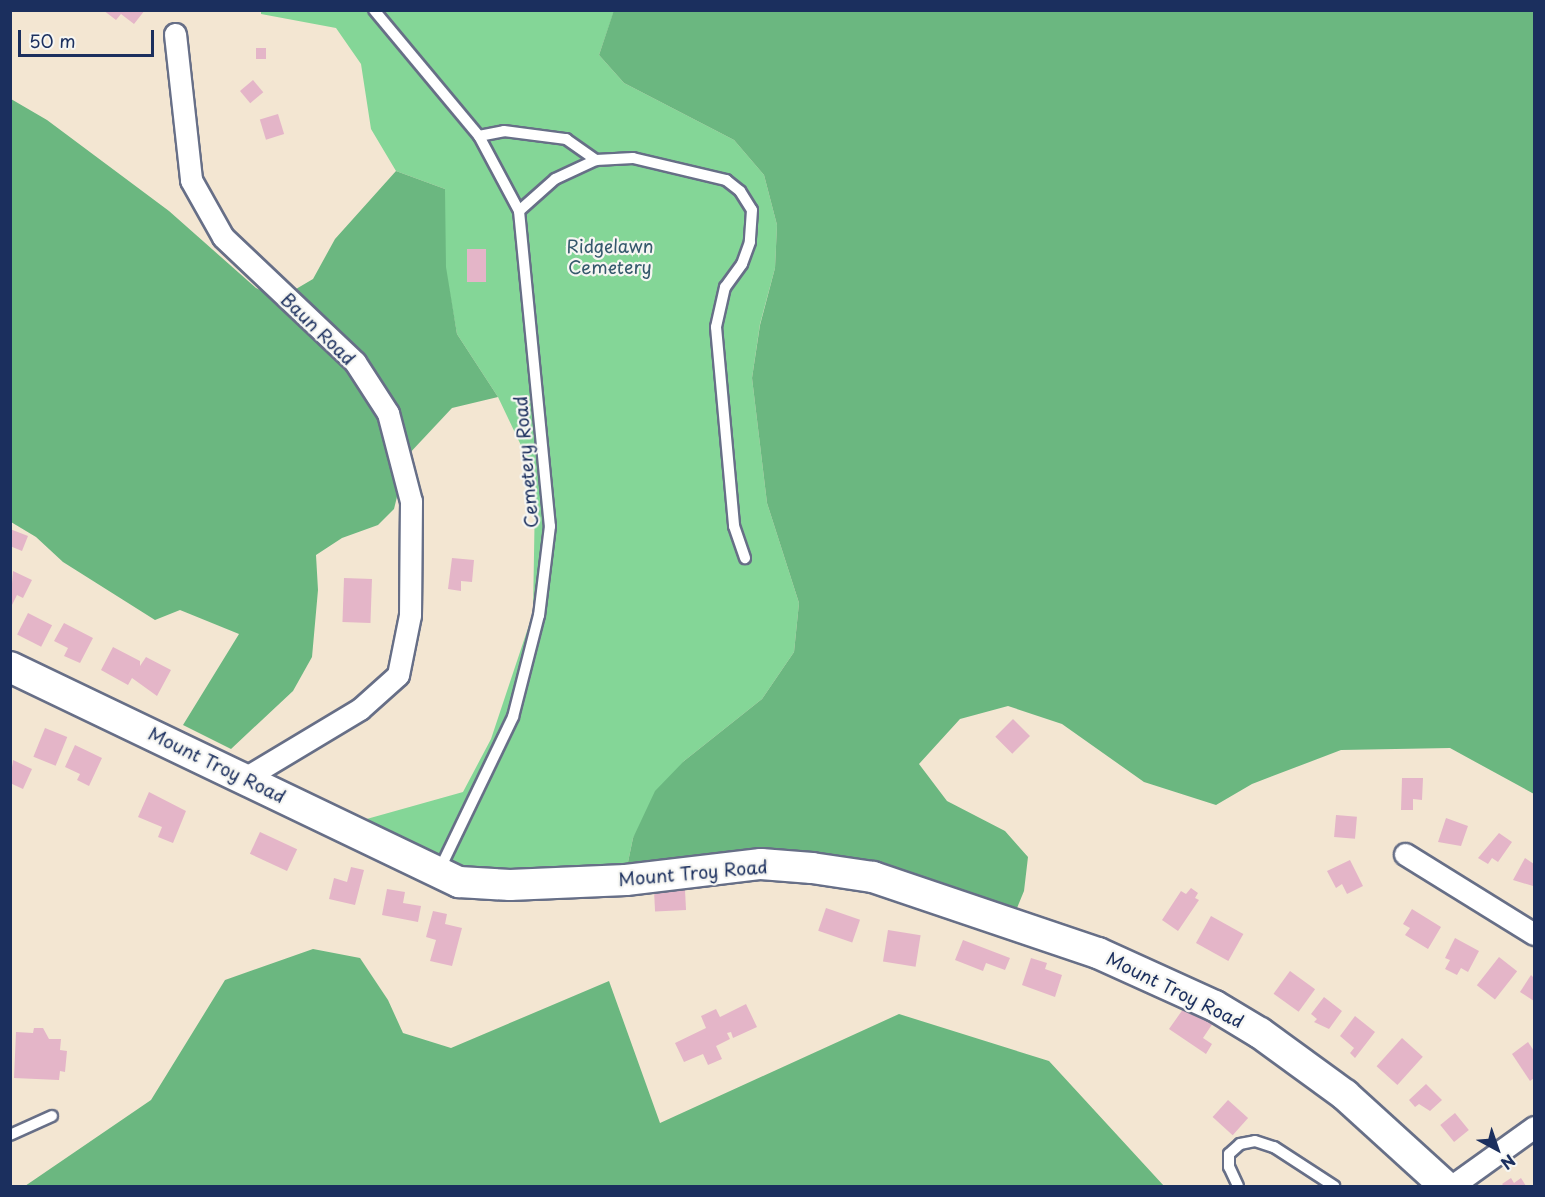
<!DOCTYPE html>
<style>
body{margin:0}
#map{position:relative;width:1545px;height:1197px;overflow:hidden;background:#f3e6d2;font-family:"Playpen Sans",sans-serif}
div>[style]{position:absolute}
.green>*{inset:0;background:#84d697}
.forest>*{inset:0;background:#6bb780}
.building>*{inset:0;background:#e4b5c8;transform-origin:0 0}
.roads{filter:drop-shadow(2px 0 #676f87) drop-shadow(-2px 0 #676f87) drop-shadow(0 2px #676f87) drop-shadow(0 -2px #676f87)}
.lane>*{height:10px;margin:-5px;padding:0 5px;transform-origin:5px;border-radius:5px;background:#fff}
.street>*{height:21px;margin:-10.5px;padding:0 10.5px;transform-origin:10.5px;border-radius:10.5px;background:#fff}
.secondary>*{height:30px;margin:-15px;padding:0 15px;transform-origin:15px;border-radius:15px;background:#fff}
span{translate:-50% -50%;white-space:nowrap;text-align:center;line-height:1.15;-webkit-text-stroke:4.5px #f6f6f2;paint-order:stroke}
.park-label{font-size:18px;color:#35596c}
.street-label{font-size:18px;color:#1b2f5e}
.frame{position:absolute;inset:0;border:12px solid #1b2f5e;pointer-events:none}
.north{position:absolute;left:1467px;top:1119px;width:60px;height:60px;-webkit-text-stroke:4px #f6f6f2;paint-order:stroke;rotate:140deg;font-size:16px;font-weight:700;line-height:24px;text-align:center;color:#1b2f5e}
.north::after{content:'';display:block;margin:auto;width:21px;height:27px;background:#1b2f5e;clip-path:polygon(50% 0,100% 100%,50% 72%,0 100%)}
.scale{position:absolute;left:18px;top:30px;width:136px;height:27px;box-sizing:border-box;border:3px solid #1b2f5e;border-top:0;padding-left:8px;font-size:18px;line-height:21px;white-space:nowrap;color:#1b2f5e;-webkit-text-stroke:4px #f6f6f2;paint-order:stroke}
</style>
<div id="map">
<div class="green">
<div style="clip-path:polygon(261px 10px,614px 11px,599px 55px,624px 83px,734px 140px,764px 175px,777px 225px,775px 268px,760px 324px,752px 378px,767px 503px,799px 603px,794px 652px,762px 699px,684px 761px,633px 838px,627px 867px,508px 872px,464px 866px,407px 846px,356px 822px,463px 792px,491px 739px,533px 613px,535px 496px,526px 456px,498px 397px,457px 334px,445px 267px,445px 189px,396px 171px,371px 129px,361px 64px,336px 28px,261px 14px)"></div>
</div>
<div class="forest">
<div style="clip-path:polygon(614px 10px,1534px 11px,1534px 794px,1450px 748px,1341px 750px,1252px 784px,1216px 805px,1144px 782px,1062px 724px,1008px 706px,960px 719px,919px 764px,947px 801px,1005px 831px,1028px 857px,1024px 891px,1017px 908px,917px 877px,627px 867px,633px 838px,655px 791px,684px 761px,762px 699px,794px 652px,799px 603px,767px 503px,752px 378px,760px 325px,775px 268px,777px 225px,764px 175px,734px 140px,624px 83px,599px 55px)"></div>
<div style="clip-path:polygon(11px 99px,47px 120px,169px 211px,256px 288px,279px 299px,313px 279px,335px 239px,396px 171px,445px 189px,446px 267px,457px 334px,498px 397px,452px 408px,407px 456px,394px 509px,378px 525px,342px 538px,316px 555px,318px 590px,312px 657px,293px 691px,231px 749px,183px 725px,239px 634px,180px 610px,155px 620px,63px 562px,36px 537px,11px 522px)"></div>
<div style="clip-path:polygon(313px 949px,360px 958px,388px 1000px,403px 1033px,451px 1048px,609px 981px,660px 1123px,899px 1014px,1049px 1061px,1164px 1186px,25px 1186px,151px 1100px,225px 980px)"></div>
</div>
<div class="building">
<div style="clip-path:polygon(103px 10px,145px 10px,134px 24px,121px 14px,116px 20px)"></div>
<div style="left:266px;top:48px;width:11px;height:10px;rotate:90deg"></div>
<div style="left:253px;top:80px;width:16px;height:17px;rotate:50deg"></div>
<div style="left:278px;top:114px;width:21px;height:19px;rotate:73deg"></div>
<div style="left:467px;top:249px;width:19px;height:33px"></div>
<div style="clip-path:polygon(10px 529px,28px 536px,22px 551px,10px 546px)"></div>
<div style="clip-path:polygon(452px 558px,474px 560px,472px 582px,461px 581px,461px 591px,448px 589px)"></div>
<div style="clip-path:polygon(13px 571px,32px 580px,23px 598px,17px 595px,10px 609px)"></div>
<div style="left:344px;top:578px;width:28px;height:44px;rotate:2deg"></div>
<div style="left:28px;top:613px;width:27px;height:24px;rotate:27deg"></div>
<div style="clip-path:polygon(64px 623px,93px 638px,80px 663px,64px 656px,68px 648px,54px 641px)"></div>
<div style="clip-path:polygon(113px 647px,140px 661px,140px 666px,146px 657px,171px 670px,157px 696px,132px 678px,128px 685px,101px 670px)"></div>
<div style="left:1013px;top:719px;width:24px;height:25px;rotate:45deg"></div>
<div style="left:45px;top:728px;width:24px;height:31px;rotate:22deg"></div>
<div style="clip-path:polygon(75px 745px,102px 758px,89px 786px,77px 780px,80px 774px,65px 767px)"></div>
<div style="clip-path:polygon(13px 760px,32px 769px,23px 789px,10px 783px)"></div>
<div style="clip-path:polygon(1402px 778px,1423px 778px,1422px 800px,1413px 799px,1413px 810px,1401px 810px)"></div>
<div style="clip-path:polygon(149px 792px,186px 811px,173px 843px,158px 837px,162px 827px,138px 817px)"></div>
<div style="left:1336px;top:815px;width:21px;height:22px;rotate:5deg"></div>
<div style="clip-path:polygon(1446px 818px,1468px 826px,1461px 846px,1438px 842px)"></div>
<div style="left:260px;top:832px;width:41px;height:24px;rotate:25deg"></div>
<div style="clip-path:polygon(1499px 833px,1512px 842px,1498px 862px,1492px 858px,1488px 864px,1478px 858px)"></div>
<div style="clip-path:polygon(1525px 858px,1534px 864px,1533px 886px,1513px 880px)"></div>
<div style="clip-path:polygon(1350px 860px,1363px 886px,1347px 894px,1342px 884px,1336px 888px,1327px 871px)"></div>
<div style="clip-path:polygon(351px 867px,364px 870px,355px 905px,329px 899px,334px 878px,347px 882px)"></div>
<div style="clip-path:polygon(1191px 888px,1198px 893px,1195px 898px,1199px 900px,1178px 931px,1162px 920px,1181px 891px,1186px 894px)"></div>
<div style="clip-path:polygon(387px 889px,405px 892px,403px 903px,421px 906px,418px 922px,382px 915px)"></div>
<div style="left:685px;top:890px;width:20px;height:31px;rotate:87deg"></div>
<div style="left:826px;top:908px;width:36px;height:24px;rotate:19deg"></div>
<div style="clip-path:polygon(1412px 909px,1441px 927px,1428px 949px,1405px 935px,1410px 928px,1403px 924px)"></div>
<div style="clip-path:polygon(433px 911px,447px 914px,445px 924px,462px 928px,452px 966px,430px 961px,436px 940px,426px 937px)"></div>
<div style="left:1211px;top:916px;width:37px;height:31px;rotate:29deg"></div>
<div style="left:888px;top:930px;width:33px;height:32px;rotate:9deg"></div>
<div style="clip-path:polygon(1455px 938px,1479px 951px,1468px 972px,1461px 968px,1457px 975px,1445px 969px,1450px 960px,1445px 958px)"></div>
<div style="clip-path:polygon(963px 940px,1010px 958px,1005px 970px,986px 963px,983px 971px,955px 960px)"></div>
<div style="left:1499px;top:957px;width:23px;height:36px;rotate:38deg"></div>
<div style="clip-path:polygon(1031px 958px,1047px 963px,1045px 969px,1062px 975px,1055px 997px,1022px 985px)"></div>
<div style="left:1290px;top:971px;width:31px;height:28px;rotate:36deg"></div>
<div style="clip-path:polygon(1531px 975px,1534px 978px,1534px 1001px,1520px 992px)"></div>
<div style="clip-path:polygon(1324px 997px,1342px 1011px,1329px 1029px,1314px 1022px,1317px 1019px,1311px 1014px)"></div>
<div style="clip-path:polygon(746px 1004px,757px 1027px,733px 1038px,731px 1032px,727px 1033px,730px 1039px,716px 1046px,722px 1059px,708px 1065px,703px 1054px,684px 1062px,675px 1043px,706px 1028px,701px 1016px,716px 1009px,720px 1017px)"></div>
<div style="clip-path:polygon(1186px 1005px,1213px 1023px,1203px 1038px,1212px 1044px,1206px 1054px,1169px 1029px)"></div>
<div style="clip-path:polygon(1355px 1016px,1375px 1032px,1355px 1058px,1350px 1053px,1354px 1048px,1340px 1036px)"></div>
<div style="clip-path:polygon(34px 1028px,43px 1028px,49px 1039px,61px 1039px,60px 1050px,67px 1051px,65px 1072px,60px 1071px,59px 1080px,14px 1078px,16px 1032px,33px 1033px)"></div>
<div style="left:1402px;top:1038px;width:28px;height:38px;rotate:42deg"></div>
<div style="clip-path:polygon(1528px 1042px,1534px 1051px,1534px 1078px,1530px 1081px,1512px 1054px)"></div>
<div style="clip-path:polygon(1426px 1084px,1442px 1100px,1430px 1111px,1419px 1104px,1415px 1107px,1409px 1100px)"></div>
<div style="left:1228px;top:1100px;width:27px;height:23px;rotate:42deg"></div>
<div style="left:1455px;top:1113px;width:22px;height:19px;rotate:51deg"></div>
<div style="clip-path:polygon(1511px 1178px,1514px 1183px,1521px 1178px,1526px 1186px,1504px 1186px,1502px 1184px)"></div>
</div>
<div class="roads">
<div class="lane">
<div style="left:374px;top:10px;width:164px;rotate:50.2deg"></div>
<div style="left:479px;top:136px;width:85px;rotate:61.9deg"></div>
<div style="left:519px;top:211px;width:317px;rotate:84.4deg"></div>
<div style="left:550px;top:526px;width:90px;rotate:97deg"></div>
<div style="left:539px;top:615px;width:105px;rotate:104.3deg"></div>
<div style="left:513px;top:717px;width:171px;rotate:115.7deg"></div>
<div style="left:479px;top:136px;width:25px;rotate:-11deg"></div>
<div style="left:504px;top:131px;width:63px;rotate:7.4deg"></div>
<div style="left:566px;top:139px;width:37px;rotate:35deg"></div>
<div style="left:519px;top:211px;width:48px;rotate:-41.6deg"></div>
<div style="left:555px;top:179px;width:45px;rotate:-24.9deg"></div>
<div style="left:596px;top:160px;width:37px;rotate:-3deg"></div>
<div style="left:633px;top:158px;width:96px;rotate:13.3deg"></div>
<div style="left:726px;top:180px;width:18px;rotate:38deg"></div>
<div style="left:740px;top:191px;width:22px;rotate:58deg"></div>
<div style="left:752px;top:210px;width:32px;rotate:94deg"></div>
<div style="left:750px;top:242px;width:23px;rotate:110deg"></div>
<div style="left:742px;top:264px;width:29px;rotate:126deg"></div>
<div style="left:725px;top:287px;width:41px;rotate:102.7deg"></div>
<div style="left:716px;top:327px;width:200px;rotate:84.8deg"></div>
<div style="left:734px;top:526px;width:34px;rotate:71deg"></div>
<div style="left:10px;top:1135px;width:46px;rotate:-24.3deg"></div>
<div style="left:1238px;top:1186px;width:21px;rotate:-115deg"></div>
<div style="left:1229px;top:1167px;width:13px;rotate:-90deg"></div>
<div style="left:1229px;top:1154px;width:15px;rotate:-42deg"></div>
<div style="left:1240px;top:1144px;width:15px;rotate:-11deg"></div>
<div style="left:1255px;top:1141px;width:20px;rotate:18deg"></div>
<div style="left:1274px;top:1147px;width:72px;rotate:33deg"></div>
</div>
<div class="street">
<div style="left:175px;top:34px;width:147px;rotate:83.7deg"></div>
<div style="left:191px;top:180px;width:65px;rotate:60.7deg"></div>
<div style="left:223px;top:237px;width:182px;rotate:43.4deg"></div>
<div style="left:355px;top:362px;width:61px;rotate:57.1deg"></div>
<div style="left:388px;top:413px;width:91px;rotate:75.4deg"></div>
<div style="left:411px;top:501px;width:114px;rotate:90.5deg"></div>
<div style="left:410px;top:615px;width:61px;rotate:101.3deg"></div>
<div style="left:398px;top:675px;width:51px;rotate:138.2deg"></div>
<div style="left:360px;top:709px;width:134px;rotate:149deg"></div>
<div style="left:1405px;top:854px;width:152px;rotate:31.8deg"></div>
<div style="left:1452px;top:1186px;width:101px;rotate:-35.7deg"></div>
</div>
<div class="secondary">
<div style="left:10px;top:667px;width:498px;rotate:25.6deg"></div>
<div style="left:459px;top:882px;width:51px;rotate:3.4deg"></div>
<div style="left:510px;top:885px;width:116px;rotate:-2.5deg"></div>
<div style="left:626px;top:880px;width:136px;rotate:-6.8deg"></div>
<div style="left:761px;top:864px;width:51px;rotate:4.5deg"></div>
<div style="left:812px;top:868px;width:62px;rotate:8.4deg"></div>
<div style="left:873px;top:877px;width:237px;rotate:18.7deg"></div>
<div style="left:1098px;top:953px;width:128px;rotate:24.4deg"></div>
<div style="left:1215px;top:1006px;width:52px;rotate:31deg"></div>
<div style="left:1260px;top:1033px;width:105px;rotate:36.1deg"></div>
<div style="left:1345px;top:1095px;width:135px;rotate:42.3deg"></div>
</div>
</div>
<div class="park-label">
<span style="left:610px;top:257px">Ridgelawn<br>Cemetery</span>
</div>
<div class="street-label">
<span style="left:318px;top:329px;rotate:44deg">Baun Road</span>
<span style="left:526px;top:462px;rotate:-95deg">Cemetery Road</span>
<span style="left:217px;top:765px;rotate:26deg">Mount Troy Road</span>
<span style="left:693px;top:873px;rotate:-5deg">Mount Troy Road</span>
<span style="left:1175px;top:990px;rotate:26deg">Mount Troy Road</span>
</div>
<div class="frame"></div>
<div class="north">N</div>
<div class="scale">50 m</div>
</div>
